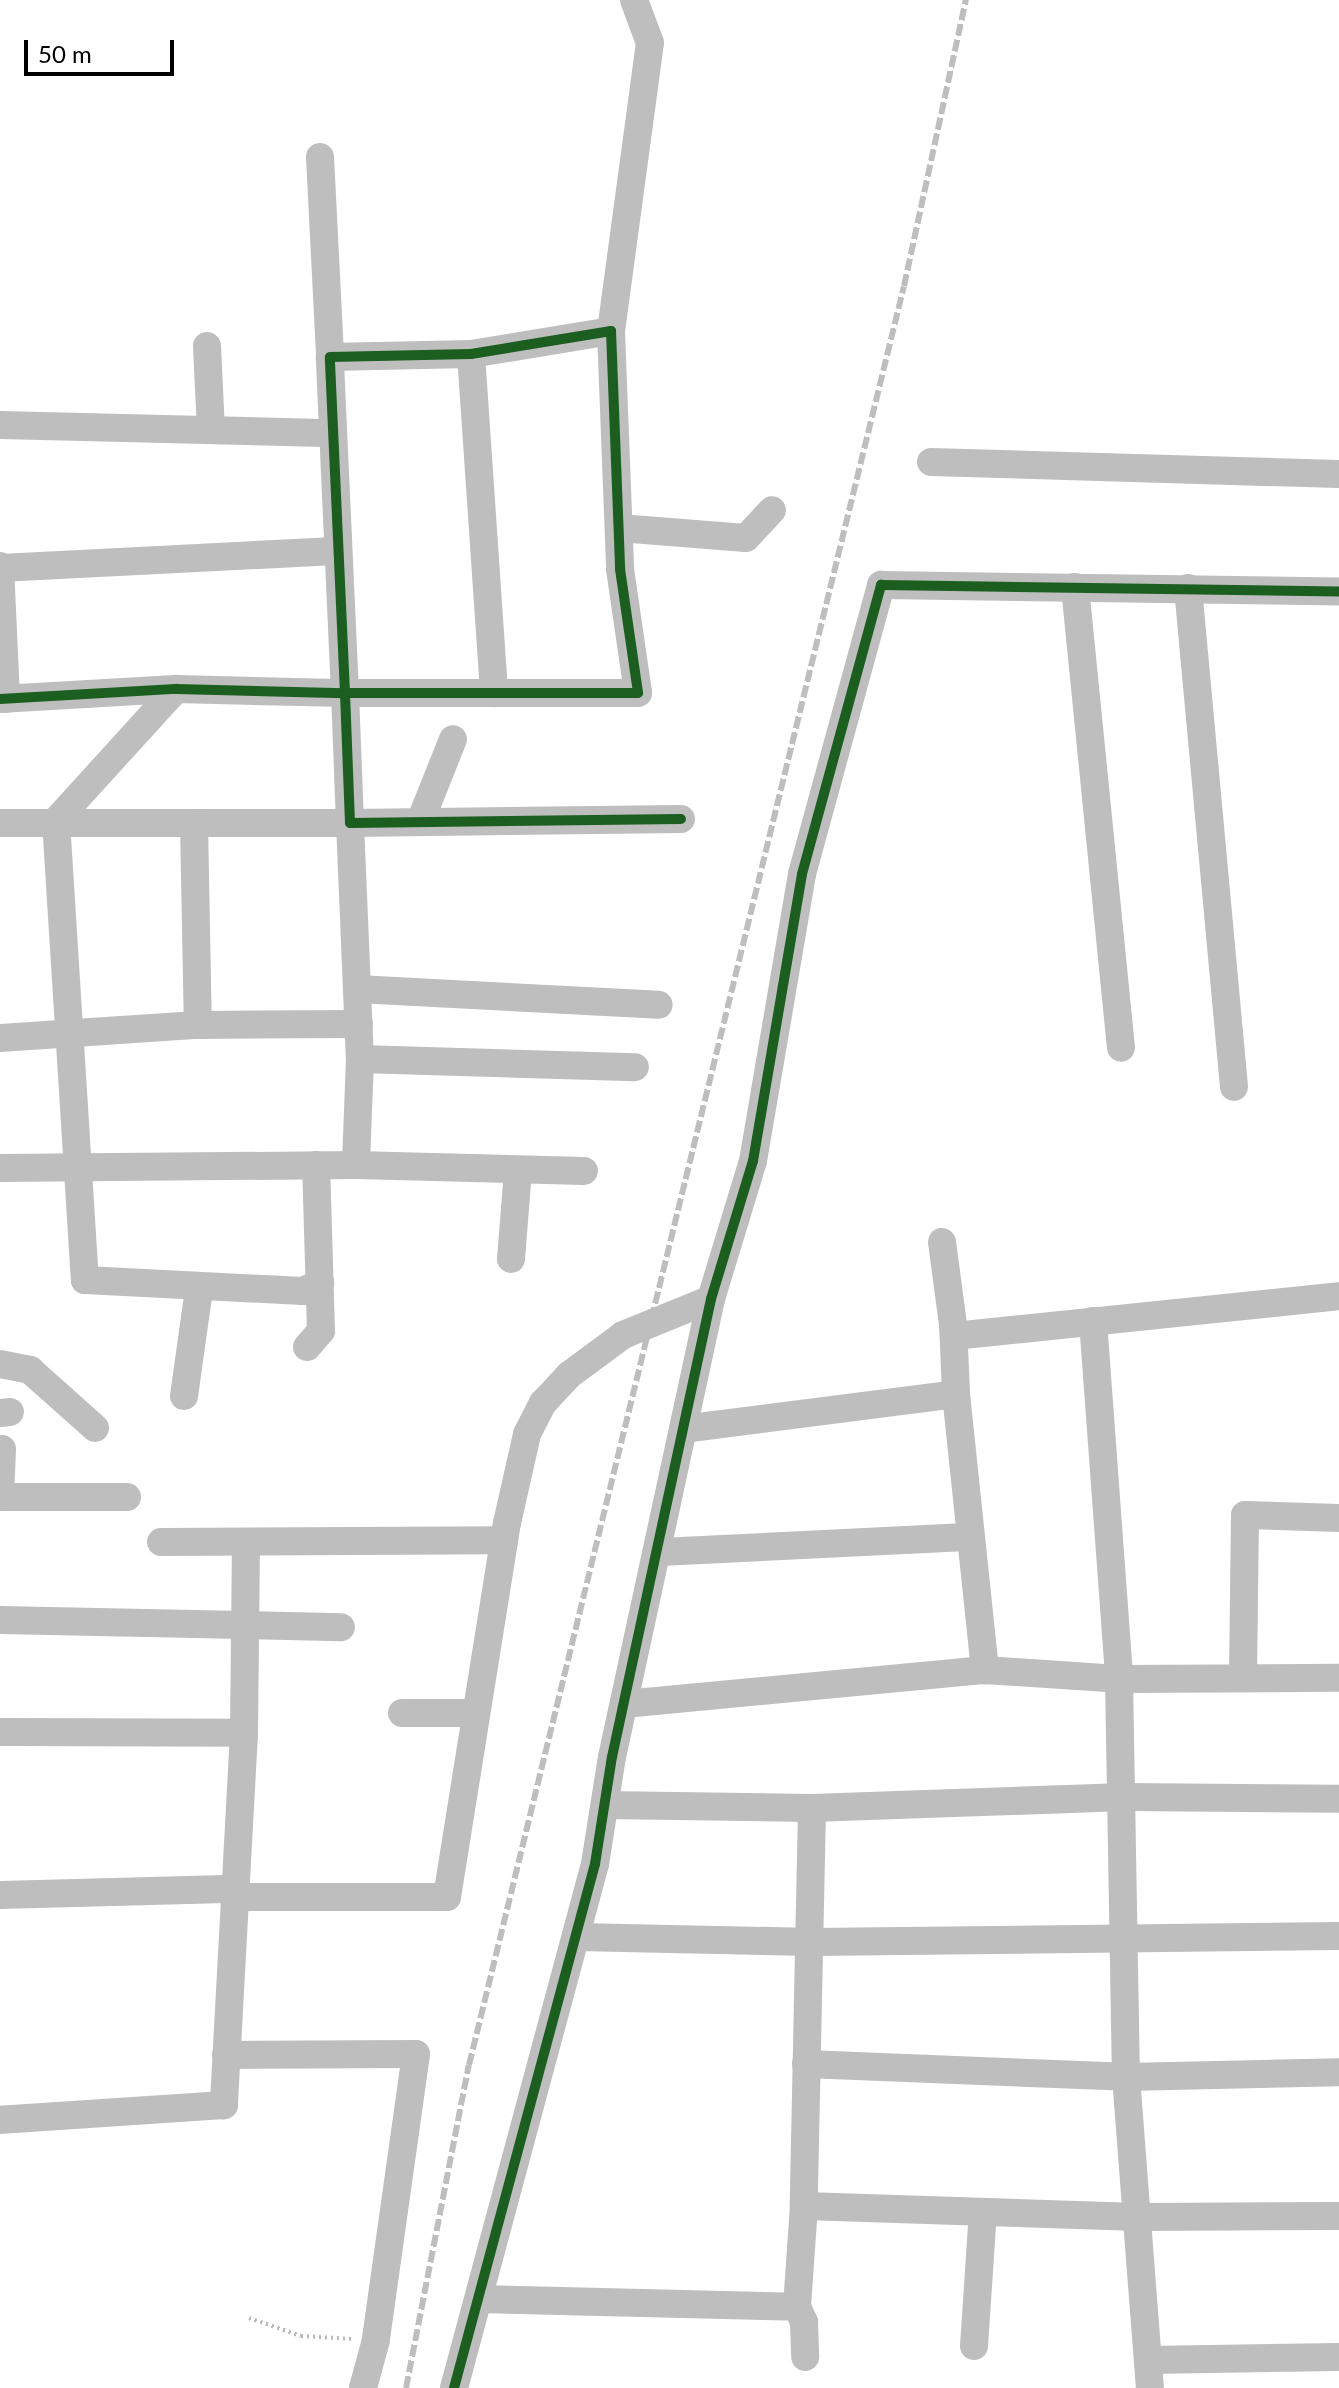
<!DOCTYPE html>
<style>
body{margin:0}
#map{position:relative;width:1339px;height:2388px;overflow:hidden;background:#fff;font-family:Lato,sans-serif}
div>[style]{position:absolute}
.path>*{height:4px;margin-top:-2px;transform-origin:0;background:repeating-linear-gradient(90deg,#b9b9b9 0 2px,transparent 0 6px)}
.minor>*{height:28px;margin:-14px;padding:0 14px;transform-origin:14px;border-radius:14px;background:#bebebe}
.rail>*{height:6px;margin-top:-3px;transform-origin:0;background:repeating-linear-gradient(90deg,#bebebe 0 12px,transparent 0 16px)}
.cycleway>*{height:10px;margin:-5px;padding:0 5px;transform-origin:5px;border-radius:5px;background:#1b5e20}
span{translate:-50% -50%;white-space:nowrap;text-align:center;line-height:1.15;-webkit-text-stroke:7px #fff;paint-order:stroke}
.scale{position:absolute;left:24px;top:40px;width:150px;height:36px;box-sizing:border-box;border:4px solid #000;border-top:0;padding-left:10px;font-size:24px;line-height:28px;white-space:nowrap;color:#000;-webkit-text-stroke:6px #fff;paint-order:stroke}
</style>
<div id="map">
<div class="path">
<div style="left:249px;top:2318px;width:55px;rotate:19.1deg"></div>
<div style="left:301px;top:2336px;width:53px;rotate:3.2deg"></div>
</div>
<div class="minor">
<div style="left:320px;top:157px;width:200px;rotate:87.1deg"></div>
<div style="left:611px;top:331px;width:291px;rotate:-82.3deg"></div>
<div style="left:650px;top:43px;width:46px;rotate:-110.4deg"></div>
<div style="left:207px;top:346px;width:84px;rotate:87.3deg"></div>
<div style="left:471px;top:354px;width:340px;rotate:86.1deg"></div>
<div style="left:0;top:425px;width:333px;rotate:1.4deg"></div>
<div style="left:931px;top:462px;width:408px;rotate:1.7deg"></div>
<div style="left:619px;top:528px;width:127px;rotate:4.5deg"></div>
<div style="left:746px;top:538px;width:38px;rotate:-47deg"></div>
<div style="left:0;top:566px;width:133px;rotate:87.4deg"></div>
<div style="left:0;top:568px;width:336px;rotate:-2.9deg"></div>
<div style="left:1075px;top:587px;width:463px;rotate:84.3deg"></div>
<div style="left:1188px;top:588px;width:501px;rotate:84.73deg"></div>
<div style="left:176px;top:689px;width:178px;rotate:132.3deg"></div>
<div style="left:56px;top:821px;width:460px;rotate:86.4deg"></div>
<div style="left:85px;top:1280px;width:218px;rotate:2.9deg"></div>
<div style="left:303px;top:1291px;width:19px;rotate:-25deg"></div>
<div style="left:0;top:699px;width:176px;rotate:-3.3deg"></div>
<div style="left:176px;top:689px;width:169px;rotate:1.4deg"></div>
<div style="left:345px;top:693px;width:336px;rotate:-92.6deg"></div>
<div style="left:330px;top:357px;width:141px;rotate:-1.2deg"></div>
<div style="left:471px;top:354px;width:142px;rotate:-9.3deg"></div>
<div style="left:611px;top:331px;width:238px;rotate:87.8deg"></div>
<div style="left:620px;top:569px;width:125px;rotate:81.7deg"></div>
<div style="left:638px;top:693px;width:293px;rotate:180deg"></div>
<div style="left:345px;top:693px;width:130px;rotate:87.8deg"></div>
<div style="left:350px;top:823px;width:331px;rotate:-0.7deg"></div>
<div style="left:420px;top:822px;width:89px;rotate:-68.3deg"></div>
<div style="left:0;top:823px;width:350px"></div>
<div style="left:350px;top:823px;width:236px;rotate:87.6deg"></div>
<div style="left:360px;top:1059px;width:106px;rotate:92.2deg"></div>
<div style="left:356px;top:1165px;width:356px;rotate:179.5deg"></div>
<div style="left:194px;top:824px;width:201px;rotate:88.9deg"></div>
<div style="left:357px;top:989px;width:302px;rotate:3deg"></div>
<div style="left:0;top:1038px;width:198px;rotate:-3.8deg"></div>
<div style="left:198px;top:1025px;width:161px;rotate:-0.4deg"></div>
<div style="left:360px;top:1059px;width:275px;rotate:1.7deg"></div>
<div style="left:356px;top:1165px;width:228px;rotate:1.5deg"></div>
<div style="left:942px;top:1242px;width:83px;rotate:82.4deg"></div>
<div style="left:953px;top:1324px;width:70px;rotate:87.5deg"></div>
<div style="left:511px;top:1259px;width:89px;rotate:-85.5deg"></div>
<div style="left:1093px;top:1321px;width:359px;rotate:85.8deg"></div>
<div style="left:1119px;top:1679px;width:398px;rotate:89deg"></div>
<div style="left:1126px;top:2077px;width:312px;rotate:85.6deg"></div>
<div style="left:954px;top:1336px;width:387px;rotate:-5.9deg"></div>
<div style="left:307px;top:1347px;width:21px;rotate:-49deg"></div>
<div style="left:321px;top:1331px;width:166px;rotate:-91.7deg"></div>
<div style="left:0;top:1364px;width:31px;rotate:11deg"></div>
<div style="left:30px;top:1370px;width:87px;rotate:41.7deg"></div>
<div style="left:184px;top:1396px;width:108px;rotate:-82deg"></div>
<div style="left:0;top:1413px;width:10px;rotate:-6deg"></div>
<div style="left:683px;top:1429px;width:275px;rotate:-7.3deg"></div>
<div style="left:956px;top:1394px;width:278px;rotate:84deg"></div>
<div style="left:985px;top:1670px;width:134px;rotate:3.8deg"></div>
<div style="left:1119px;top:1679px;width:220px;rotate:-0.3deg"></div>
<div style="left:0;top:1497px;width:127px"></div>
<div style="left:0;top:1497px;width:48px;rotate:-87.6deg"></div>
<div style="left:161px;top:1542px;width:343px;rotate:-0.3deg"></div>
<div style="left:660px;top:1552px;width:307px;rotate:-2.8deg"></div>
<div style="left:0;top:1620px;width:341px;rotate:1.2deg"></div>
<div style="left:1243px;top:1678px;width:163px;rotate:-89.3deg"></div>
<div style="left:1245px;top:1515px;width:94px;rotate:1.8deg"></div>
<div style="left:624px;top:1704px;width:363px;rotate:-5.4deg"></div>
<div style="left:402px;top:1713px;width:74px"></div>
<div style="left:0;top:1732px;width:244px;rotate:0.2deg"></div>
<div style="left:244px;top:1733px;width:373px;rotate:93.1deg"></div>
<div style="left:224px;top:2105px;width:225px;rotate:176.2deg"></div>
<div style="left:244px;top:1733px;width:189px;rotate:-89.4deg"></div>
<div style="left:605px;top:1805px;width:207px;rotate:0.8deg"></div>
<div style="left:812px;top:1808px;width:313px;rotate:-2deg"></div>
<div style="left:1125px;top:1797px;width:214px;rotate:0.5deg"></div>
<div style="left:812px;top:1808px;width:398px;rotate:91.2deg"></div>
<div style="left:804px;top:2206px;width:334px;rotate:1.9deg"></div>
<div style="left:1138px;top:2217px;width:201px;rotate:-0.3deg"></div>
<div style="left:0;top:1895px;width:235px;rotate:-1.5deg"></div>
<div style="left:236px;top:1897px;width:211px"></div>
<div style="left:447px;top:1897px;width:379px;rotate:-80.9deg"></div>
<div style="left:507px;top:1523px;width:91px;rotate:-77.3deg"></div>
<div style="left:527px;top:1434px;width:35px;rotate:-63deg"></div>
<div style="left:543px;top:1403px;width:38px;rotate:-47deg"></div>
<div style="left:569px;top:1375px;width:67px;rotate:-36.5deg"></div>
<div style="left:623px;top:1335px;width:95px;rotate:-22.2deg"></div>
<div style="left:577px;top:1937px;width:235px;rotate:1.2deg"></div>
<div style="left:812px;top:1942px;width:527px;rotate:-0.65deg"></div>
<div style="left:226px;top:2055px;width:190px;rotate:-0.3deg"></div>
<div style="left:416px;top:2054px;width:289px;rotate:98deg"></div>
<div style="left:376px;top:2340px;width:50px;rotate:105.2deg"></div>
<div style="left:806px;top:2064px;width:320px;rotate:2.3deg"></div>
<div style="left:1126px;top:2077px;width:213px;rotate:-1.3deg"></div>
<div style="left:804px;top:2206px;width:101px;rotate:94deg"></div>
<div style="left:797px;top:2307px;width:17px;rotate:65deg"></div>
<div style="left:804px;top:2322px;width:35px;rotate:88deg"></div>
<div style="left:480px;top:2299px;width:317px;rotate:1.4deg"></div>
<div style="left:974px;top:2346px;width:134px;rotate:-86.2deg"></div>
<div style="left:1148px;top:2360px;width:191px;rotate:-0.9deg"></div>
<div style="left:454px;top:2388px;width:543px;rotate:-74.94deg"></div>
<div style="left:595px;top:1864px;width:108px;rotate:-81deg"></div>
<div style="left:612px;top:1757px;width:469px;rotate:-77.8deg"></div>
<div style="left:711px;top:1299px;width:144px;rotate:-73.1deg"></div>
<div style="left:753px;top:1161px;width:291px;rotate:-80.3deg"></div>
<div style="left:802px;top:874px;width:300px;rotate:-74.7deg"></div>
<div style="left:881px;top:585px;width:458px;rotate:0.8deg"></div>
</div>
<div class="rail">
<div style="left:406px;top:2388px;width:329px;rotate:-79deg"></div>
<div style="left:469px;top:2065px;width:1831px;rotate:-76.26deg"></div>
<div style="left:904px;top:286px;width:293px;rotate:-77.8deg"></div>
</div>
<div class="cycleway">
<div style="left:0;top:699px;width:176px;rotate:-3.3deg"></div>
<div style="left:176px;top:689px;width:169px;rotate:1.4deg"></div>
<div style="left:345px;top:693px;width:336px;rotate:-92.6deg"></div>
<div style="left:330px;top:357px;width:141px;rotate:-1.2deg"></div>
<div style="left:471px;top:354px;width:142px;rotate:-9.3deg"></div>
<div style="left:611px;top:331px;width:238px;rotate:87.8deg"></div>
<div style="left:620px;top:569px;width:125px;rotate:81.7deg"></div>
<div style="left:638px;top:693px;width:293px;rotate:180deg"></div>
<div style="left:345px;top:693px;width:130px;rotate:87.8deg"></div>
<div style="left:350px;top:823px;width:331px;rotate:-0.7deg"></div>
<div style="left:454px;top:2388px;width:543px;rotate:-74.94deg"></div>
<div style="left:595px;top:1864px;width:108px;rotate:-81deg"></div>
<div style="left:612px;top:1757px;width:469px;rotate:-77.8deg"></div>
<div style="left:711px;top:1299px;width:144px;rotate:-73.1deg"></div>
<div style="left:753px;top:1161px;width:291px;rotate:-80.3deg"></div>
<div style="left:802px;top:874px;width:300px;rotate:-74.7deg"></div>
<div style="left:881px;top:585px;width:458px;rotate:0.8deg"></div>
</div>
<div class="scale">50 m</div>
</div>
